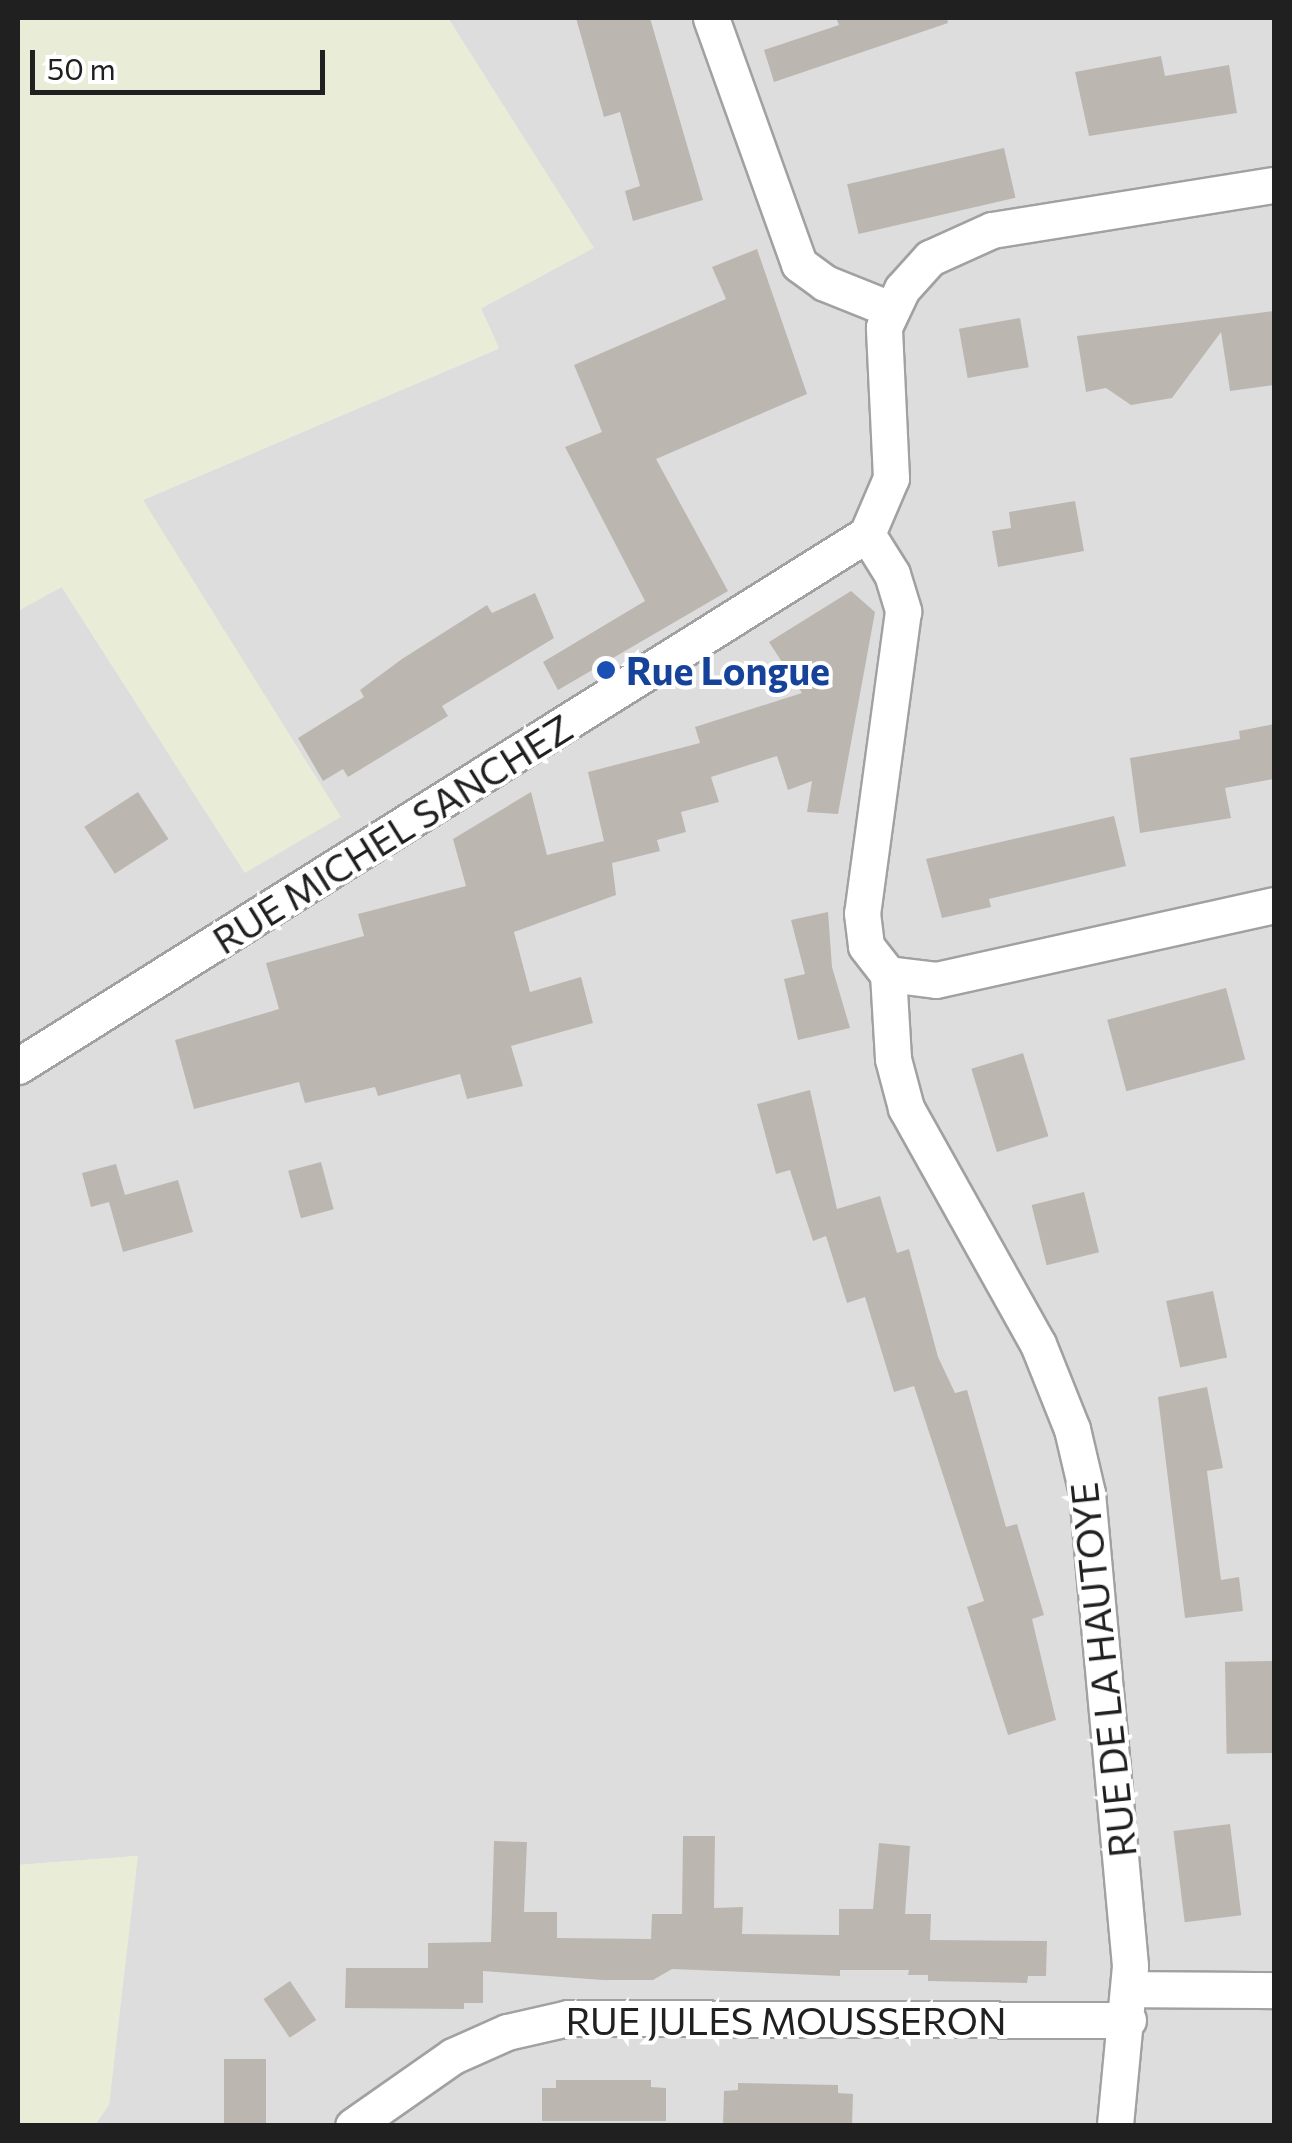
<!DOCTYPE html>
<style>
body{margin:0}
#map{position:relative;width:1292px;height:2143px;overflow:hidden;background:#efede8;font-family:Commissioner,sans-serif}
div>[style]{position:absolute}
.residential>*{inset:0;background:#dedddd}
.farmland>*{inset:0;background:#e9ecd6}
.building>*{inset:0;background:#bcb6b1;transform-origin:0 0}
.roads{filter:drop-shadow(2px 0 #a1a1a1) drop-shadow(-2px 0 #a1a1a1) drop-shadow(0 2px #a1a1a1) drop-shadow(0 -2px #a1a1a1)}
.street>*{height:35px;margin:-17.5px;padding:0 17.5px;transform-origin:17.5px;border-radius:17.5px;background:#fff}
.dots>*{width:28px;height:28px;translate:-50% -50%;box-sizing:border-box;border:5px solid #fff;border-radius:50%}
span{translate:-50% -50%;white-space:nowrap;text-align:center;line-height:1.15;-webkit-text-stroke:8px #fff;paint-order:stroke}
.transit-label{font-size:38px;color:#164399;font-weight:700}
.left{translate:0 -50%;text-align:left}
.street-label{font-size:38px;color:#202020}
.frame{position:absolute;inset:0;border:20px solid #202020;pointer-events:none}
.scale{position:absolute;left:30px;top:50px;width:295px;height:45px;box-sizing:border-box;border:5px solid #202020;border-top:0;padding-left:12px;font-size:30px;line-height:35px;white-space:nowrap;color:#202020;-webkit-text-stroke:8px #fff;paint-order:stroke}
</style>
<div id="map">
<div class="residential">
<div style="clip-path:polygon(448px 18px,1274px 18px,1274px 2125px,95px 2125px,109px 2104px,137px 1856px,18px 1865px,18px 611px,61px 586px,245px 873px,143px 500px,498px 349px,480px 309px,593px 248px)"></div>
</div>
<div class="farmland">
<div style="clip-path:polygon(18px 18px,448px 18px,594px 248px,481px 308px,499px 348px,143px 500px,341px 817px,245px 873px,62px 587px,18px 611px)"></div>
<div style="clip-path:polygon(138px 1856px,109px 2105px,95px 2125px,18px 2125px,18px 1865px)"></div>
</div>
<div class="building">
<div style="clip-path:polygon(576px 18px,650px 18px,703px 200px,633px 221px,625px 191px,640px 186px,620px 112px,604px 117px)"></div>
<div style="clip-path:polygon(836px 18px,947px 18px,948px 23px,774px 82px,764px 50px,839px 25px)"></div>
<div style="clip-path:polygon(1161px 56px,1165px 76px,1229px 65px,1237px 113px,1089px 136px,1075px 72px)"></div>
<div style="left:1004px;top:148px;width:51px;height:161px;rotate:77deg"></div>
<div style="clip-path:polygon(757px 249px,807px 394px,656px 459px,728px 591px,558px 690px,543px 662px,645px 601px,565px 447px,602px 432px,574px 365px,726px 299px,712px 267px)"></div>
<div style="clip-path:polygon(1274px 311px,1274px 385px,1230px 391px,1221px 332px,1172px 398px,1131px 405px,1106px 388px,1086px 392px,1077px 336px)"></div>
<div style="left:1020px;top:318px;width:50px;height:62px;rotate:80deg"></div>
<div style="clip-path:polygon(1075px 501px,1084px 551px,998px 567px,992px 531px,1011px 528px,1009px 512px)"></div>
<div style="clip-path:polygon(851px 591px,875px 612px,838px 814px,807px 812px,812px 781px,788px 790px,777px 756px,711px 777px,719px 802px,681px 812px,686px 832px,657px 840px,660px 851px,612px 863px,616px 895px,514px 932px,530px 992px,581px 977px,593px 1023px,511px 1046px,523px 1086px,467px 1099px,460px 1074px,378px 1096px,375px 1087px,305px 1103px,299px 1082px,194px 1109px,175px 1040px,279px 1009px,266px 963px,364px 936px,358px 914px,466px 886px,453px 839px,531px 792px,547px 855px,604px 841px,588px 772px,700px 743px,695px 727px,802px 693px,769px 642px)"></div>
<div style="clip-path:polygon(535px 593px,554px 638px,442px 706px,448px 716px,348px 777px,343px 769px,323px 781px,298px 738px,364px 697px,360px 690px,402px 659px,487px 605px,492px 613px)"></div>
<div style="clip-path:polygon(1274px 724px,1274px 779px,1225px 788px,1231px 818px,1140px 833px,1130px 758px,1240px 739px,1239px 731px)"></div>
<div style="left:138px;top:792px;width:56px;height:64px;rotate:57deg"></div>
<div style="clip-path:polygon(1114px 816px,1126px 866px,989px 899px,991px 907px,942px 918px,926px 859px)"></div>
<div style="clip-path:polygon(828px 912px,832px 967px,850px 1028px,798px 1040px,784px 979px,805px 974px,791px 920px)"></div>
<div style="left:1226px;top:988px;width:74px;height:123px;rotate:75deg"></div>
<div style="left:1023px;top:1053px;width:87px;height:54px;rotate:73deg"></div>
<div style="clip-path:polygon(810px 1090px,837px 1209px,880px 1196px,897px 1253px,909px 1249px,938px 1357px,955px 1393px,967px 1390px,1006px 1527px,1017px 1524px,1044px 1615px,1032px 1619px,1056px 1720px,1008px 1735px,967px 1607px,984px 1601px,914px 1386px,894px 1392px,865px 1297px,847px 1303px,826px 1236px,813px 1241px,790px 1170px,776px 1174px,757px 1104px)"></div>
<div style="left:321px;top:1162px;width:49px;height:34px;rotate:75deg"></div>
<div style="clip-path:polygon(116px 1164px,125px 1195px,178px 1180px,193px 1232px,123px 1252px,109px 1202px,91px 1207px,82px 1173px)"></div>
<div style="left:1084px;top:1192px;width:62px;height:54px;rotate:76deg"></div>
<div style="left:1213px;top:1291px;width:68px;height:48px;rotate:78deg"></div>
<div style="clip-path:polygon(1207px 1387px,1223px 1468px,1207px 1471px,1221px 1580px,1239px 1577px,1243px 1611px,1185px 1618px,1158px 1397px)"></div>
<div style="left:1273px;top:1661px;width:92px;height:48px;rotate:89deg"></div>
<div style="left:1230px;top:1824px;width:92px;height:57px;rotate:83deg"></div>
<div style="clip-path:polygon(683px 1836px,715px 1836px,714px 1908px,743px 1907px,742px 1934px,839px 1935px,839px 1909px,873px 1909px,879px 1843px,910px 1846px,905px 1914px,931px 1914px,930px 1940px,1047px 1941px,1046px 1976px,1028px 1976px,1027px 1983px,928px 1981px,928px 1975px,908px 1975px,909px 1970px,840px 1970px,840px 1976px,672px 1969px,653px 1980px,603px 1980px,483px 1971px,483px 2003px,464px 2003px,464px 2009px,345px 2008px,346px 1968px,428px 1968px,428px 1943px,491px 1942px,494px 1841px,527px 1842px,524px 1912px,557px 1912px,557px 1938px,651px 1939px,652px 1914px,682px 1914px)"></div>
<div style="left:290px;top:1981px;width:47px;height:32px;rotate:56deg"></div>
<div style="left:266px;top:2059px;width:67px;height:42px;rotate:90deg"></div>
<div style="clip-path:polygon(556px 2080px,651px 2080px,651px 2087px,666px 2088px,666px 2121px,542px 2121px,542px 2088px,556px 2088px)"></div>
<div style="clip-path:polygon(738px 2083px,838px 2085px,838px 2093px,853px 2094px,852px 2126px,723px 2124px,724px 2091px,738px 2090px)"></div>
</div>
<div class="roads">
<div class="street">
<div style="left:711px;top:18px;width:261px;rotate:70.3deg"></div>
<div style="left:799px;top:264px;width:32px;rotate:36deg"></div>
<div style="left:825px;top:283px;width:70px;rotate:21.8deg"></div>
<div style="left:867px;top:534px;width:47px;rotate:58deg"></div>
<div style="left:892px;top:574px;width:39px;rotate:73deg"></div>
<div style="left:903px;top:611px;width:305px;rotate:97.7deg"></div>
<div style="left:862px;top:913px;width:33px;rotate:83deg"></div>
<div style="left:866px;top:946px;width:36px;rotate:52deg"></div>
<div style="left:888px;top:974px;width:48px;rotate:7.1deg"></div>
<div style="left:936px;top:980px;width:346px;rotate:-12.5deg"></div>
<div style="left:888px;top:974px;width:85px;rotate:86.6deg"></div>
<div style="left:893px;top:1059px;width:51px;rotate:75.1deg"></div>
<div style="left:906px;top:1108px;width:270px;rotate:60.8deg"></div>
<div style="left:1038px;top:1344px;width:92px;rotate:68.2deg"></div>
<div style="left:1072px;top:1429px;width:66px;rotate:76.8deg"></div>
<div style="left:1087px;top:1493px;width:475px;rotate:84.8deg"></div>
<div style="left:1130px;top:1966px;width:161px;rotate:95.4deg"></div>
<div style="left:18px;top:1066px;width:1002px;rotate:-32.07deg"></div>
<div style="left:867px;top:534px;width:61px;rotate:-66.8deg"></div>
<div style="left:891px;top:478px;width:151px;rotate:-92.7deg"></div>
<div style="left:884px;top:327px;width:42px;rotate:-64.7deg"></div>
<div style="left:902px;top:289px;width:42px;rotate:-47.9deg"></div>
<div style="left:930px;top:258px;width:68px;rotate:-24.3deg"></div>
<div style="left:992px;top:230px;width:286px;rotate:-9.1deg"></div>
<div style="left:1130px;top:1989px;width:144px;rotate:0.4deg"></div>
<div style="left:353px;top:2126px;width:122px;rotate:-35deg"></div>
<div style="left:453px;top:2056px;width:59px;rotate:-24deg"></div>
<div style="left:507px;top:2032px;width:63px;rotate:-12.9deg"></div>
<div style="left:568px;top:2018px;width:560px;rotate:0.2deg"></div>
</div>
</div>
<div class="dots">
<div style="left:606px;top:670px;background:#1a4fb4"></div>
</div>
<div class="transit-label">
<span class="left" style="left:626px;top:670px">Rue Longue</span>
</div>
<div class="street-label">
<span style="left:392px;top:833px;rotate:-32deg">RUE MICHEL SANCHEZ</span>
<span style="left:1102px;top:1670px;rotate:-96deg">RUE DE LA HAUTOYE</span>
<span style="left:786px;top:2020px">RUE JULES MOUSSERON</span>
</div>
<div class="frame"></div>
<div class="scale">50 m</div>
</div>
